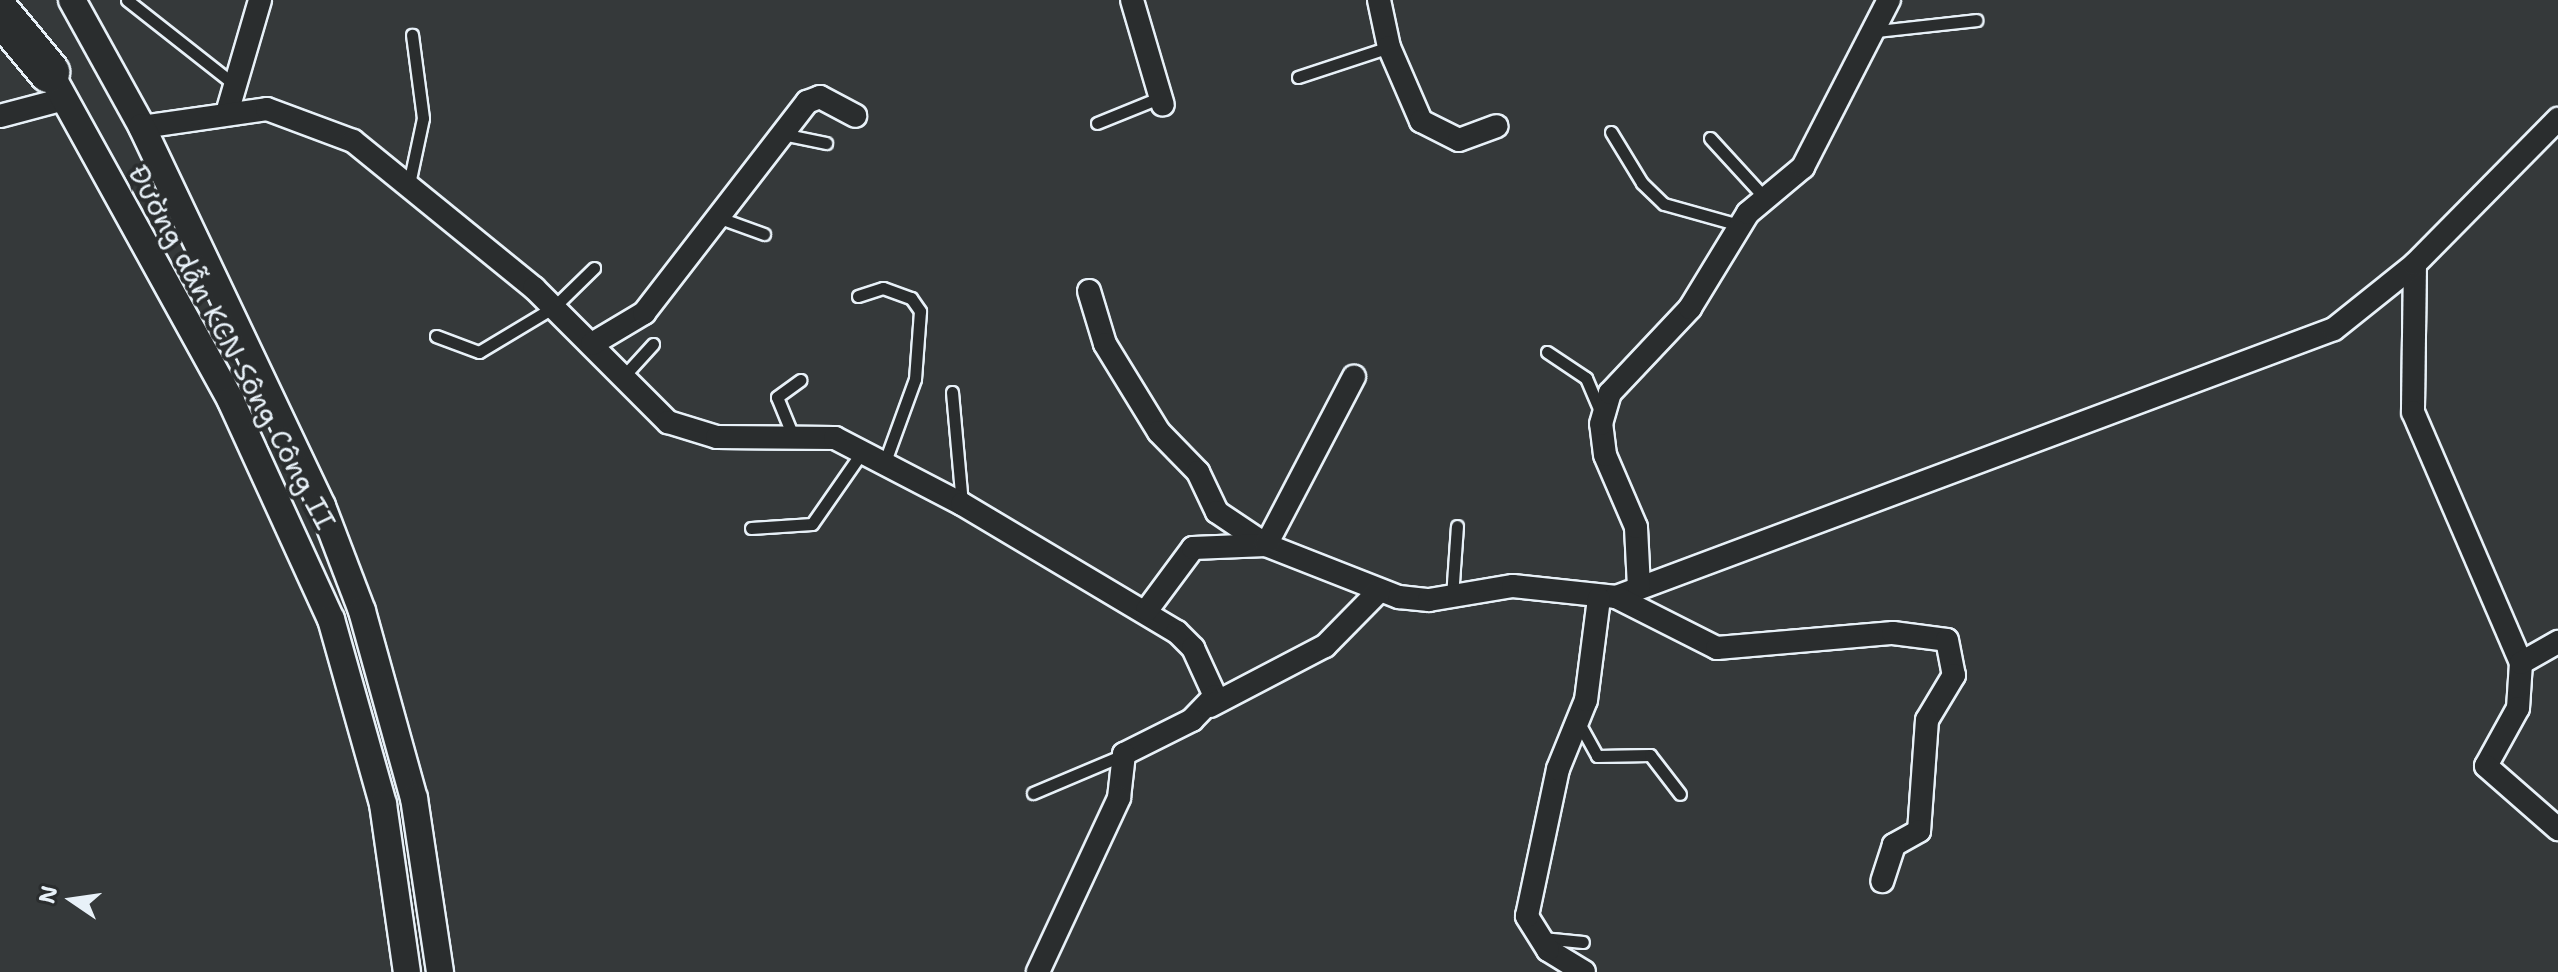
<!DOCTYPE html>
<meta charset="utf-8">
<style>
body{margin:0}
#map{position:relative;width:2558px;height:972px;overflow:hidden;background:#35393a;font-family:"Shantell Sans",sans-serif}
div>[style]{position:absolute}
.roads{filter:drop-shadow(2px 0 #e8f1f8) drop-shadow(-2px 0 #e8f1f8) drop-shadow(0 2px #e8f1f8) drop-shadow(0 -2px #e8f1f8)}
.service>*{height:11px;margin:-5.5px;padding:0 5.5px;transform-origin:5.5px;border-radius:5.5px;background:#2a2d2e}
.minor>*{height:22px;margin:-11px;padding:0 11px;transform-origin:11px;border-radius:11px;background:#2a2d2e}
.tertiary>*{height:26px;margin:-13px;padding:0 13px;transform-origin:13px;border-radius:13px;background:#2a2d2e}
.motorway>*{height:40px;margin:-20px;padding:0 20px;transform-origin:20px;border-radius:20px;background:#2a2d2e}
span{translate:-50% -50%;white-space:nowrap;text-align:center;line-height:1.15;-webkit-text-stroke:8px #2a2d2e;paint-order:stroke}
.street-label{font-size:28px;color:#e8f1f8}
.north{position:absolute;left:32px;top:860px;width:80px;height:80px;-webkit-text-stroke:6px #2a2d2e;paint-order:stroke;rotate:283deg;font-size:22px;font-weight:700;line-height:32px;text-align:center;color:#e8f1f8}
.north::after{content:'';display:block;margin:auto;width:28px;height:36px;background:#e8f1f8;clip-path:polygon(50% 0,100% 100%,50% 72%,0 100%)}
</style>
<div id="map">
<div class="roads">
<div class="service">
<div style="left:127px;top:0;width:137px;rotate:38.2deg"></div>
<div style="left:1877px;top:31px;width:100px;rotate:-6.3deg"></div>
<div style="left:1298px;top:77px;width:96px;rotate:-18.2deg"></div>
<div style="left:1097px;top:123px;width:69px;rotate:-22.1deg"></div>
<div style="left:1611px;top:132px;width:60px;rotate:58.7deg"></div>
<div style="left:1642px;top:183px;width:30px;rotate:44deg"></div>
<div style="left:1664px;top:204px;width:78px;rotate:15.6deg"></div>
<div style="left:782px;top:134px;width:45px;rotate:11.6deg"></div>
<div style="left:1710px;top:138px;width:81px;rotate:47.5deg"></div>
<div style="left:409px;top:184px;width:67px;rotate:-78deg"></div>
<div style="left:423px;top:118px;width:84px;rotate:-97.5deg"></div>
<div style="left:717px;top:217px;width:50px;rotate:19.9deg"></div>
<div style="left:858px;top:296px;width:26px;rotate:-18deg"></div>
<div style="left:883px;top:288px;width:30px;rotate:20deg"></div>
<div style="left:911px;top:298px;width:16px;rotate:55deg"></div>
<div style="left:920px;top:311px;width:68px;rotate:94.2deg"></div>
<div style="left:915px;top:379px;width:90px;rotate:110deg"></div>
<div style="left:436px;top:336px;width:46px;rotate:20.4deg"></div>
<div style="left:479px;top:352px;width:87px;rotate:-31deg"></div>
<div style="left:554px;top:307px;width:56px;rotate:-44.3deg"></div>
<div style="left:1547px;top:352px;width:47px;rotate:33.7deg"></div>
<div style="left:1586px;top:378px;width:36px;rotate:67deg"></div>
<div style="left:622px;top:378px;width:46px;rotate:-47.6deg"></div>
<div style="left:952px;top:392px;width:111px;rotate:84.9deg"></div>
<div style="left:793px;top:436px;width:42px;rotate:-112.3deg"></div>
<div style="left:777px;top:397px;width:29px;rotate:-36deg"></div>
<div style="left:751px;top:528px;width:61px;rotate:-3.8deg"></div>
<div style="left:812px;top:524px;width:88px;rotate:-55.2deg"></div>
<div style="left:1452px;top:597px;width:71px;rotate:-86deg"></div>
<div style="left:1580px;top:725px;width:35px;rotate:61deg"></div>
<div style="left:1597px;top:756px;width:53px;rotate:-1.1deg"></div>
<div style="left:1650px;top:755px;width:49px;rotate:52.4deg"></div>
<div style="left:1033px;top:793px;width:98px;rotate:-22.9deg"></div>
<div style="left:1542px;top:938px;width:41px;rotate:5.6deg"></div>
</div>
<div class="minor">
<div style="left:1132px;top:0;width:109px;rotate:73.6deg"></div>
<div style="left:1379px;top:0;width:48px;rotate:78deg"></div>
<div style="left:1389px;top:47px;width:81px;rotate:66.6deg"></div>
<div style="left:1421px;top:121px;width:42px;rotate:26.6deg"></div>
<div style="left:1459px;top:140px;width:40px;rotate:-20.2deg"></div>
<div style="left:227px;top:113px;width:118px;rotate:-73.7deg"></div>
<div style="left:0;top:116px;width:66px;rotate:-14.9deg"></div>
<div style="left:142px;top:127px;width:126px;rotate:-8.2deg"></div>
<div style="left:267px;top:109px;width:92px;rotate:20.4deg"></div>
<div style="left:353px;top:141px;width:233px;rotate:39.1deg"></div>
<div style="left:534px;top:288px;width:190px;rotate:45deg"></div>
<div style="left:668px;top:422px;width:51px;rotate:17deg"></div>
<div style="left:717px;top:437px;width:118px;rotate:0.5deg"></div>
<div style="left:835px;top:438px;width:143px;rotate:27.5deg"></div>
<div style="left:962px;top:504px;width:250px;rotate:30.8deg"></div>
<div style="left:1177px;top:632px;width:23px;rotate:45deg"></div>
<div style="left:1193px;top:648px;width:53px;rotate:65.4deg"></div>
<div style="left:1215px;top:696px;width:33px;rotate:134deg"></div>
<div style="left:1192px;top:720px;width:76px;rotate:153.4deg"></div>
<div style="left:1124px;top:754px;width:44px;rotate:96.5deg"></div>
<div style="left:1119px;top:798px;width:192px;rotate:115deg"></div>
<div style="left:2415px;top:264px;width:148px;rotate:90.8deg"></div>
<div style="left:2413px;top:412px;width:273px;rotate:66.7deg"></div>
<div style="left:2521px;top:663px;width:45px;rotate:93.8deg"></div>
<div style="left:2518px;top:708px;width:66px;rotate:118.9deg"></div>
<div style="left:2486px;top:766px;width:96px;rotate:41.2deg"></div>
<div style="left:1089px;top:291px;width:55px;rotate:73.2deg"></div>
<div style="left:1105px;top:344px;width:103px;rotate:58.5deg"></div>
<div style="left:1159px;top:432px;width:56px;rotate:45.7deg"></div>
<div style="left:1198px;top:472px;width:44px;rotate:64.6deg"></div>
<div style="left:1217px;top:512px;width:59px;rotate:34deg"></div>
<div style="left:1266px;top:545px;width:143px;rotate:21.4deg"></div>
<div style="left:1399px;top:597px;width:30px;rotate:6deg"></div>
<div style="left:1429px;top:600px;width:85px;rotate:-9.5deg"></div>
<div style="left:1513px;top:586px;width:104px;rotate:6.1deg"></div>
<div style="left:1616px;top:597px;width:766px;rotate:-20.47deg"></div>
<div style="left:2334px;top:329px;width:104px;rotate:-38.7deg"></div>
<div style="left:2415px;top:264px;width:204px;rotate:-45.4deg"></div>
<div style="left:592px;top:344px;width:61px;rotate:-30.8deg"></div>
<div style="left:644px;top:313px;width:267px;rotate:-52.3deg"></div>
<div style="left:807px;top:102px;width:14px;rotate:-21deg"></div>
<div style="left:820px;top:97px;width:40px;rotate:28deg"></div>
<div style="left:1639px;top:587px;width:60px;rotate:-92.9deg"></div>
<div style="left:1636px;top:527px;width:78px;rotate:-113.3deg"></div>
<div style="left:1605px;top:455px;width:31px;rotate:-97deg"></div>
<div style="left:1601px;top:424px;width:32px;rotate:-74deg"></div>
<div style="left:1610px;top:393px;width:117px;rotate:-46.7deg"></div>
<div style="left:1690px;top:308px;width:111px;rotate:-58.6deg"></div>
<div style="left:1748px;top:213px;width:72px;rotate:-39.9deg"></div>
<div style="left:1803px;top:167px;width:188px;rotate:-62.8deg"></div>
<div style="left:1616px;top:597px;width:113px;rotate:26.8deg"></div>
<div style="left:1717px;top:648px;width:177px;rotate:-4.9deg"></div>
<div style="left:1893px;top:633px;width:54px;rotate:7.4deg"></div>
<div style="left:1947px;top:640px;width:36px;rotate:79deg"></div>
<div style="left:1954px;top:675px;width:52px;rotate:121deg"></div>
<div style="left:1927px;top:720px;width:111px;rotate:94.1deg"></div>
<div style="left:1919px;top:831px;width:29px;rotate:151deg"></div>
<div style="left:1894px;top:845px;width:38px;rotate:108deg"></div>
<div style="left:1147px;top:610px;width:77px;rotate:-53.4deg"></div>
<div style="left:1193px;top:548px;width:73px;rotate:-2.4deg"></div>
<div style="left:1266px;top:545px;width:190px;rotate:-62.4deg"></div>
<div style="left:2521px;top:663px;width:43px;rotate:-29.6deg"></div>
<div style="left:1210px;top:706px;width:130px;rotate:-27.6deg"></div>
<div style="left:1325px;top:646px;width:76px;rotate:-45.5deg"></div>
<div style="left:1584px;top:972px;width:42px;rotate:-148.6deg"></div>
<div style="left:1548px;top:950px;width:40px;rotate:-122deg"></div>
<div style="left:1527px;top:916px;width:150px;rotate:-78.1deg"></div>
<div style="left:1558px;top:769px;width:74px;rotate:-67.9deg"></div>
<div style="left:1586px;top:700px;width:102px;rotate:-82.7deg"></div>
</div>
<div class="tertiary">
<div style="left:72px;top:0;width:145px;rotate:61.1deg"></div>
<div style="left:142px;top:127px;width:420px;rotate:64.6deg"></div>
<div style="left:322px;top:506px;width:112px;rotate:69.1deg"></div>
<div style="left:362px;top:611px;width:194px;rotate:74.5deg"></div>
<div style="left:414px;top:798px;width:176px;rotate:81.5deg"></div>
<div style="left:43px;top:60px;width:389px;rotate:61.1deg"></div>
<div style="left:231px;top:401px;width:240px;rotate:65.4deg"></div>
<div style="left:331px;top:619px;width:192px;rotate:74.3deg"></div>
<div style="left:383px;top:804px;width:170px;rotate:81.9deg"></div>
</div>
<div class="motorway">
<div style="left:0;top:13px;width:77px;rotate:50.3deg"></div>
</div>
</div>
<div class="street-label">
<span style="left:232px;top:347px;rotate:62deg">Đường dẫn KCN Sông Công II</span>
</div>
<div class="north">N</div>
</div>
